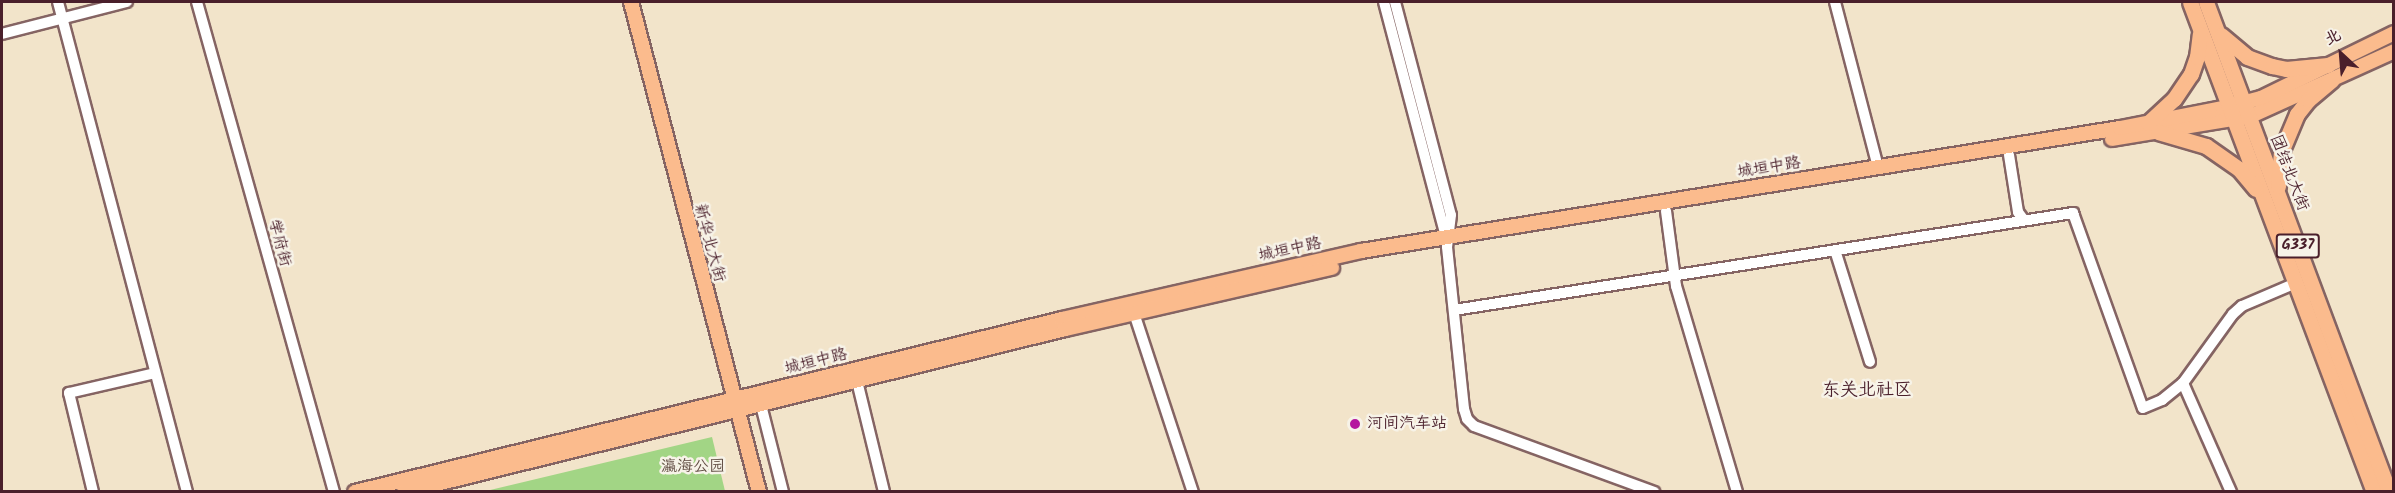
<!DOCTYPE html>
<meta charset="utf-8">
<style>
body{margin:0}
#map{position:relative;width:2395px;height:493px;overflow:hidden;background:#f2e4ca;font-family:Kalam,"LXGW WenKai TC",sans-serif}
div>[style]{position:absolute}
.green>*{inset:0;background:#a2d585}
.roads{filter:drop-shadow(2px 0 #856463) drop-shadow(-2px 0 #856463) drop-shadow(0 2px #856463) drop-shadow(0 -2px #856463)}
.minor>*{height:10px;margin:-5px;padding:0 5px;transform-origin:5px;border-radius:5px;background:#fff}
.major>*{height:14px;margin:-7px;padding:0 7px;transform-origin:7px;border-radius:7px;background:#fbbb8d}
.highway>*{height:15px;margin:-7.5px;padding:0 7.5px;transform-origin:7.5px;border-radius:7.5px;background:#fbbb8d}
.dots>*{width:16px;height:16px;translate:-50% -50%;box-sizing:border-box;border:3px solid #f7f3e8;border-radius:50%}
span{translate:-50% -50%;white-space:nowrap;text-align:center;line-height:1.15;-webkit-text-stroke:5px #f7f3e8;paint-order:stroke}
.shield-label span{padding:2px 4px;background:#f7f3e8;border:2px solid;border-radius:4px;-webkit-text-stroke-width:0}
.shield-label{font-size:15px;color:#4a1f2b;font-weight:700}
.street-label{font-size:16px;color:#4a1f2b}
.poi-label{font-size:16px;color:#4a1f2b}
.left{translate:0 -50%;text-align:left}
.park-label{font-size:16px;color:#604c42}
.neighbourhood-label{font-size:18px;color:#4a1f2b}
.frame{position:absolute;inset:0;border:3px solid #4a1f2b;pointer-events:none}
.north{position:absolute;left:2311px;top:24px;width:60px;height:60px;-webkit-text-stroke:4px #f7f3e8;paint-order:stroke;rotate:334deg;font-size:16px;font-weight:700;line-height:24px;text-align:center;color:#4a1f2b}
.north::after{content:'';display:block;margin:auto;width:21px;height:27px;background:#4a1f2b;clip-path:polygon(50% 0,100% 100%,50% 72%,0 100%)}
</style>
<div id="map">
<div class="green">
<div style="clip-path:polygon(712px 437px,725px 491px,486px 491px)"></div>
</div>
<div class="roads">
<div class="minor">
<div style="left:58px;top:2px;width:507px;rotate:75.25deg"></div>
<div style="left:197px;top:2px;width:509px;rotate:74.38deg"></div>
<div style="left:1384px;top:2px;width:243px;rotate:75.2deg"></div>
<div style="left:1395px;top:2px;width:220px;rotate:75.3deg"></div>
<div style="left:1451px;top:215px;width:32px;rotate:97deg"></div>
<div style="left:1447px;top:247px;width:163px;rotate:84deg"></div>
<div style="left:1464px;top:409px;width:10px;rotate:73deg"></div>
<div style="left:1467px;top:419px;width:10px;rotate:45deg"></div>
<div style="left:1474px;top:426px;width:192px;rotate:20.1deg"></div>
<div style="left:1835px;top:2px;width:171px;rotate:75.4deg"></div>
<div style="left:2px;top:34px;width:129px;rotate:-14.4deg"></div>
<div style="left:2009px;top:155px;width:58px;rotate:81deg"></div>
<div style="left:2018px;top:212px;width:9px;rotate:54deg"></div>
<div style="left:1666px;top:211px;width:76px;rotate:82.4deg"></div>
<div style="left:1676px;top:286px;width:215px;rotate:73.5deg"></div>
<div style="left:1835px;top:250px;width:117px;rotate:72.6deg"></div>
<div style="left:1454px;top:310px;width:627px;rotate:-8.91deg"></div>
<div style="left:2073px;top:213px;width:207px;rotate:70.3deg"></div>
<div style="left:2143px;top:408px;width:21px;rotate:-23deg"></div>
<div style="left:2162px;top:400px;width:27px;rotate:-39deg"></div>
<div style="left:2183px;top:383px;width:85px;rotate:-54.1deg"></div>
<div style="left:2233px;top:314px;width:12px;rotate:-42deg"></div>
<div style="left:2242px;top:306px;width:59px;rotate:-23.1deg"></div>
<div style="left:1134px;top:313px;width:188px;rotate:71.8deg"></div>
<div style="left:857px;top:381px;width:114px;rotate:76.3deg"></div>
<div style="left:2183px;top:383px;width:119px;rotate:66.2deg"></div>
<div style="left:761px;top:405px;width:90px;rotate:75.8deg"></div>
<div style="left:93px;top:492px;width:102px;rotate:-103.6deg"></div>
<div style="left:69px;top:393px;width:88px;rotate:-13.1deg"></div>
</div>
<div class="major">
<div style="left:631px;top:2px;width:506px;rotate:75.36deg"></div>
<div style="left:2112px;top:139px;width:141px;rotate:-9.4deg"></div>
<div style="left:2251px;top:116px;width:157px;rotate:-24.4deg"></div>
<div style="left:355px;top:492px;width:728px;rotate:-13.75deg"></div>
<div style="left:1062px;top:319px;width:307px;rotate:-12.8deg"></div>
<div style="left:1361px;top:251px;width:769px;rotate:-9.21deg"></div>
<div style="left:2120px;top:128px;width:105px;rotate:-11deg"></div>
<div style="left:2223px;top:108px;width:39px;rotate:-15deg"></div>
<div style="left:2261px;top:98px;width:148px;rotate:-26deg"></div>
<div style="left:404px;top:492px;width:681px;rotate:-13.85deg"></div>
<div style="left:1065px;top:329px;width:274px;rotate:-12.9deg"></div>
</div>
<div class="highway">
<div style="left:2190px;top:2px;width:523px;rotate:69.42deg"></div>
<div style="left:2206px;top:2px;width:523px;rotate:69.52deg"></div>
<div style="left:2221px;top:35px;width:34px;rotate:40deg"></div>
<div style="left:2247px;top:57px;width:27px;rotate:20deg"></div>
<div style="left:2272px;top:66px;width:14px;rotate:12deg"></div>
<div style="left:2286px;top:69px;width:42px;rotate:-5.4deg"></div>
<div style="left:2148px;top:123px;width:35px;rotate:-43deg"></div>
<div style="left:2174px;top:99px;width:30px;rotate:-56deg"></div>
<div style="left:2191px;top:74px;width:18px;rotate:-71deg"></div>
<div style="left:2197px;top:57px;width:23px;rotate:-83deg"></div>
<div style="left:2158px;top:132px;width:50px;rotate:16.3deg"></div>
<div style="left:2206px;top:146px;width:40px;rotate:34.9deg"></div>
<div style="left:2239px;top:169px;width:26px;rotate:50deg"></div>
<div style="left:2278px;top:186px;width:34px;rotate:-85deg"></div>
<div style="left:2281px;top:152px;width:41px;rotate:-67.2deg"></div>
<div style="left:2297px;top:114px;width:18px;rotate:-52deg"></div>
<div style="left:2308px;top:100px;width:31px;rotate:-40deg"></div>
</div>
</div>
<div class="dots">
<div style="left:1355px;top:424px;background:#b5179e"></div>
</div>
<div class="shield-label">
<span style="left:2298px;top:246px">G337</span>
</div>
<div class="street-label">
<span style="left:1769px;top:168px;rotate:-9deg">城垣中路</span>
<span style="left:2289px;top:173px;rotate:69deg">团结北大街</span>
<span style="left:279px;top:243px;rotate:75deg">学府街</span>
<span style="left:709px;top:243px;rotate:75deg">新华北大街</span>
<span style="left:1290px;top:250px;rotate:-12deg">城垣中路</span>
<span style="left:816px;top:362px;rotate:-14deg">城垣中路</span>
</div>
<div class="poi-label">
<span class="left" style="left:1367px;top:424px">河间汽车站</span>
</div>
<div class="park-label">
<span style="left:693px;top:467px">瀛海公园</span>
</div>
<div class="neighbourhood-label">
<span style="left:1867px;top:391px">东关北社区</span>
</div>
<div class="frame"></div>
<div class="north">北</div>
</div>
